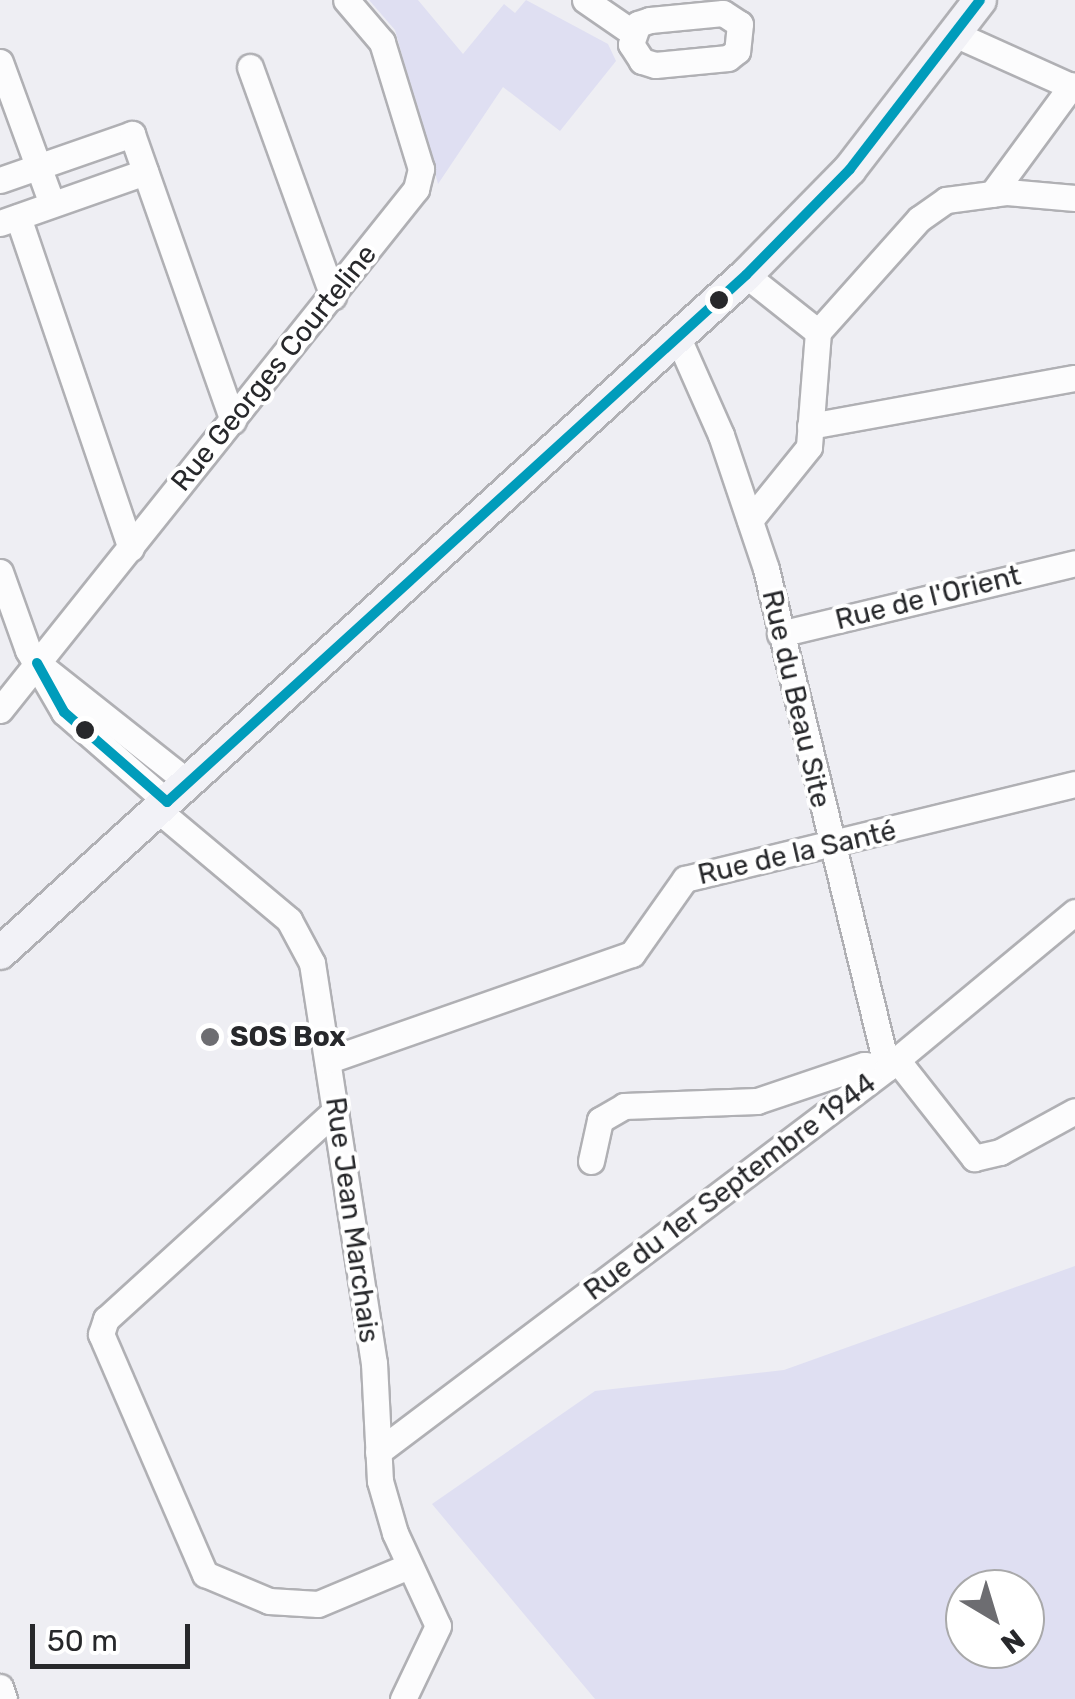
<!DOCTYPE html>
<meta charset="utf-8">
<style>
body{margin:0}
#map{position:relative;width:1075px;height:1699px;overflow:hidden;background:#eeeef3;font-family:Rubik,sans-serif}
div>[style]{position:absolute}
.green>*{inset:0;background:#dfdff2}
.roads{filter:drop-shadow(2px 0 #b0b0b4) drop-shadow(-2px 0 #b0b0b4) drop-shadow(0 2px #b0b0b4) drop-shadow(0 -2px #b0b0b4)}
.minor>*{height:25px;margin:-12.5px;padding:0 12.5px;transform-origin:12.5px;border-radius:12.5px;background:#fcfcfd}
.major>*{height:32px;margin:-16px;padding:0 16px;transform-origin:16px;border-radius:16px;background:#f2f2f7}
.bus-1>*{height:10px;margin:-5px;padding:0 5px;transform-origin:5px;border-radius:5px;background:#009cbb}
.dots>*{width:28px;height:28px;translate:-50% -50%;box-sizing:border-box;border:5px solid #fff;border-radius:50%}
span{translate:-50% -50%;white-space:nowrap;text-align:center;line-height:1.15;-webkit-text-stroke:8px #fff;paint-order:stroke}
.street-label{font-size:28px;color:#27282b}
.poi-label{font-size:28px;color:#27282b;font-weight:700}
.left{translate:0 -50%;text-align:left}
.north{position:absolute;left:945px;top:1569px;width:100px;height:100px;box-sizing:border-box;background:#fff;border:2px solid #a9a9aa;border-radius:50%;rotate:142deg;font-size:28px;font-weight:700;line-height:40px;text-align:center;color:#27282b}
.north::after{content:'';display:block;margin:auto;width:35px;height:45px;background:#6d6d71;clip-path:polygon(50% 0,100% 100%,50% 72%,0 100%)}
.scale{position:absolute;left:30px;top:1624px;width:160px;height:45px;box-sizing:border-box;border:5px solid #27282b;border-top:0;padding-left:12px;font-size:30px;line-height:35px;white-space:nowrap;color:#27282b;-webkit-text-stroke:8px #fff;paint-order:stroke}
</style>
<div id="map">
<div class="green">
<div style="clip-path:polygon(369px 0,418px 0,463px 54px,504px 4px,515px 13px,526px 0,608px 44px,616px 61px,560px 131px,503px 87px,438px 184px,395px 30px)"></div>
<div style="clip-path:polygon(evenodd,1075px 1266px,1075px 1699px,595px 1699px,432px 1504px,595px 1391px,784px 1370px,1075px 1266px,965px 1589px,1025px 1589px,1025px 1649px,965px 1649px,965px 1589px)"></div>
</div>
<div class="roads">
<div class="minor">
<div style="left:585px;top:0;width:58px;rotate:34.5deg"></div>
<div style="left:723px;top:13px;width:20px;rotate:33deg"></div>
<div style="left:740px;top:24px;width:27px;rotate:96deg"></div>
<div style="left:737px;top:51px;width:11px;rotate:142deg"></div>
<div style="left:728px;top:58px;width:73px;rotate:174.5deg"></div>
<div style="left:655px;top:65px;width:14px;rotate:-163deg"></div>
<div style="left:642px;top:61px;width:20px;rotate:-123deg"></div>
<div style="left:631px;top:44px;width:21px;rotate:-71deg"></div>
<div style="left:638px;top:24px;width:13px;rotate:-18deg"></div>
<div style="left:650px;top:20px;width:73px;rotate:-5.5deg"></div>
<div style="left:957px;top:35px;width:129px;rotate:24.2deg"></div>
<div style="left:0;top:62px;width:151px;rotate:69.9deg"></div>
<div style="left:250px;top:67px;width:244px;rotate:70.1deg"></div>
<div style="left:0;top:180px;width:140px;rotate:-19.2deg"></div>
<div style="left:132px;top:134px;width:304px;rotate:70.6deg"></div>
<div style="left:992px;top:194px;width:135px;rotate:-53.7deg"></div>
<div style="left:18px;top:217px;width:350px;rotate:71.2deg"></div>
<div style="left:0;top:223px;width:154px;rotate:-19.4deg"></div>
<div style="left:746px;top:275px;width:92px;rotate:38.4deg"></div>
<div style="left:818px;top:332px;width:115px;rotate:94.5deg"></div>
<div style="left:809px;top:447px;width:94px;rotate:128.9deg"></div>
<div style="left:818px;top:332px;width:152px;rotate:-48.2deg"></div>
<div style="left:919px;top:219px;width:33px;rotate:-35deg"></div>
<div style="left:946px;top:200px;width:62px;rotate:-7.5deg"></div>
<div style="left:1007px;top:192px;width:68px;rotate:5deg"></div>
<div style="left:678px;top:338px;width:106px;rotate:66.1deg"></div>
<div style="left:721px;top:435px;width:141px;rotate:71.4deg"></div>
<div style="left:766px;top:569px;width:513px;rotate:76.37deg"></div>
<div style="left:810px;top:426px;width:269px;rotate:-10.3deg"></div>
<div style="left:0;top:572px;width:83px;rotate:70.3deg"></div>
<div style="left:28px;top:650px;width:72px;rotate:59.9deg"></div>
<div style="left:64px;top:712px;width:137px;rotate:41.1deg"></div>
<div style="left:780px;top:634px;width:303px;rotate:-13.5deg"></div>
<div style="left:45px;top:669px;width:184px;rotate:38.4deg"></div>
<div style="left:0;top:710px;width:667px;rotate:-51.39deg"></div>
<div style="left:416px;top:189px;width:21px;rotate:-76deg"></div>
<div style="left:421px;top:169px;width:133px;rotate:-107.1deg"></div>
<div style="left:382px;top:42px;width:55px;rotate:-130.6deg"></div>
<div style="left:158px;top:810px;width:171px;rotate:40deg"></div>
<div style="left:289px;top:920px;width:49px;rotate:61.9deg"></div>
<div style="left:312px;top:963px;width:405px;rotate:81.2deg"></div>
<div style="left:374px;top:1363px;width:118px;rotate:87.1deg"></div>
<div style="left:380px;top:1481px;width:54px;rotate:73.9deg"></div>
<div style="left:395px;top:1533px;width:102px;rotate:65.2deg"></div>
<div style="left:438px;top:1626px;width:81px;rotate:115.6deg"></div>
<div style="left:329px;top:1060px;width:321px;rotate:-19.3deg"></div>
<div style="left:632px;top:954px;width:92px;rotate:-54.8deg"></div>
<div style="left:685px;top:879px;width:401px;rotate:-13.7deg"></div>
<div style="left:897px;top:1060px;width:125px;rotate:51.8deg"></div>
<div style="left:974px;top:1158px;width:27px;rotate:-13deg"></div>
<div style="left:1000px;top:1152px;width:85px;rotate:-28.7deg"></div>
<div style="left:336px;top:1110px;width:311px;rotate:137.7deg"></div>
<div style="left:106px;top:1319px;width:16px;rotate:108deg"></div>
<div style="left:101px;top:1334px;width:262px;rotate:66.6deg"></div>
<div style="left:205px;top:1574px;width:69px;rotate:22.9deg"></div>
<div style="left:269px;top:1601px;width:49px;rotate:3.5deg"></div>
<div style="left:318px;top:1604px;width:99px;rotate:-22.7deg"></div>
<div style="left:591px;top:1161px;width:42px;rotate:-77.6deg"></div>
<div style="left:600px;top:1120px;width:28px;rotate:-30deg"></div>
<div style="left:624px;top:1106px;width:133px;rotate:-2.2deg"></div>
<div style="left:757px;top:1101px;width:113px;rotate:-18.6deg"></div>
<div style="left:864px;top:1065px;width:23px;rotate:7deg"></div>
<div style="left:378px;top:1452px;width:638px;rotate:-37.03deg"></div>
<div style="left:887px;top:1068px;width:244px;rotate:-39.7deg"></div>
<div style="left:0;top:1687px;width:13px;rotate:72deg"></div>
</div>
<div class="major">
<div style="left:0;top:953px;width:1008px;rotate:-42.27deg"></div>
<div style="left:746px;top:275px;width:148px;rotate:-45.5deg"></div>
<div style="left:850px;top:169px;width:213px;rotate:-52.4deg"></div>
</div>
</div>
<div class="bus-1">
<div style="left:37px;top:663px;width:56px;rotate:61.1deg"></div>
<div style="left:64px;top:712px;width:137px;rotate:41.1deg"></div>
<div style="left:167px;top:802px;width:783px;rotate:-42.31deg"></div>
<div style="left:746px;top:275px;width:148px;rotate:-45.5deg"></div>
<div style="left:850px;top:169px;width:213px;rotate:-52.4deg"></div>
</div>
<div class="dots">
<div style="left:719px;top:300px;background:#27282b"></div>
<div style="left:85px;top:730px;background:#27282b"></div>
<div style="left:210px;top:1037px;background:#6d6d71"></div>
</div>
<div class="street-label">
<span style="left:274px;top:368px;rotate:-51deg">Rue Georges Courteline</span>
<span style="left:928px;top:598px;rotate:-14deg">Rue de l'Orient</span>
<span style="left:796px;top:699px;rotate:77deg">Rue du Beau Site</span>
<span style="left:797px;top:853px;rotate:-13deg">Rue de la Santé</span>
<span style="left:730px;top:1187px;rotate:-37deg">Rue du 1er Septembre 1944</span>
<span style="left:352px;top:1220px;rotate:82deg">Rue Jean Marchais</span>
</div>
<div class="poi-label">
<span class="left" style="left:230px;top:1037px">SOS Box</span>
</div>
<div class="north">N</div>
<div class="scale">50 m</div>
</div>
